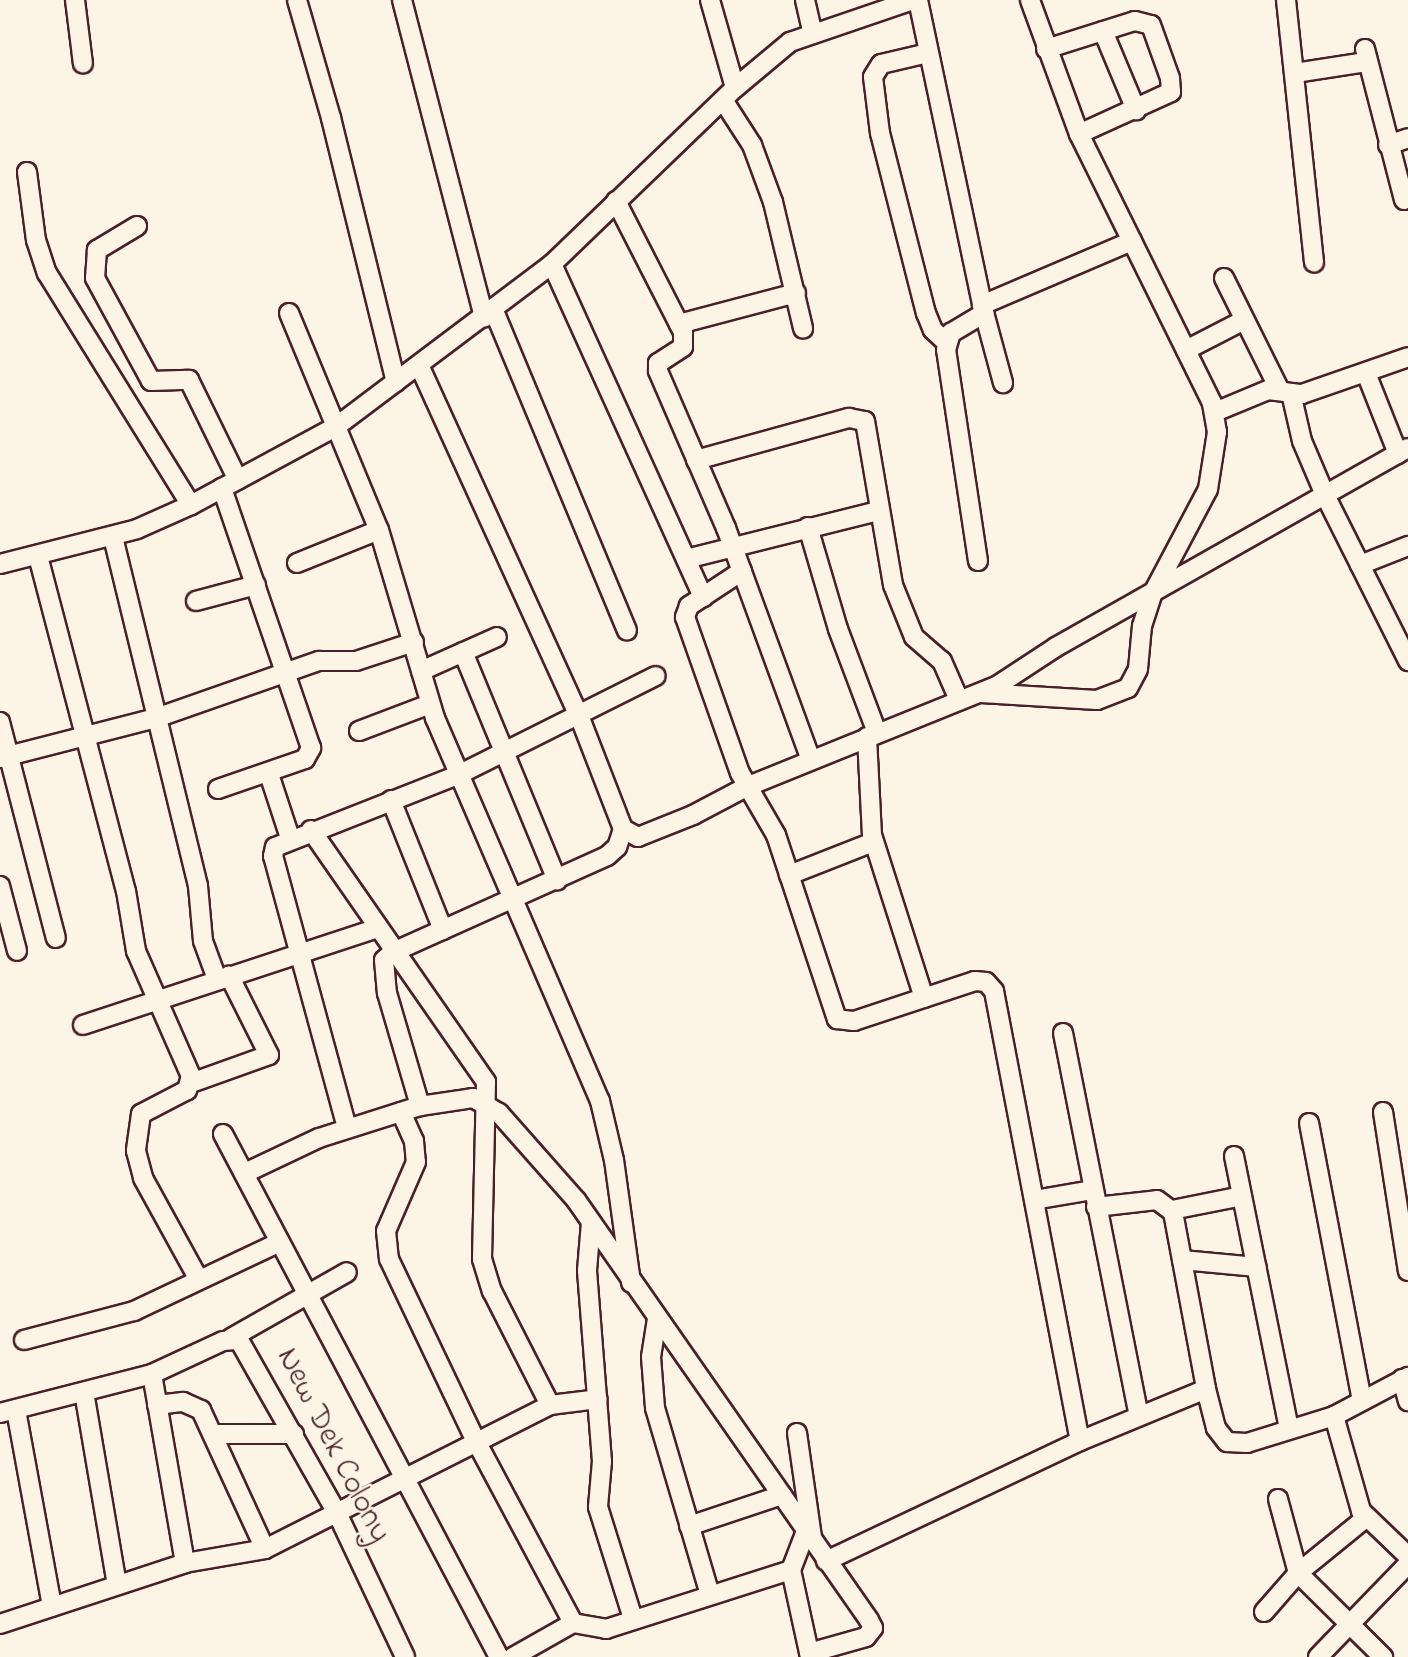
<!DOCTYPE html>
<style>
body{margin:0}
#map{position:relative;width:1408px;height:1657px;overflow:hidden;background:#fcf5e5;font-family:"Indie Flower",sans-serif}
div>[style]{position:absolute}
.roads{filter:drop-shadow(2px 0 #4a1f2b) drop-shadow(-2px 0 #4a1f2b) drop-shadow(0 2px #4a1f2b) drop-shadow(0 -2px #4a1f2b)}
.minor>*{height:18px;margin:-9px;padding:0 9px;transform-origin:9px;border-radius:9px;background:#fcf5e5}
span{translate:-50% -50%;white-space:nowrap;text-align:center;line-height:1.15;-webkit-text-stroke:5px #fcf5e5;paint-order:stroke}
.street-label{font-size:32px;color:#4a1f2b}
</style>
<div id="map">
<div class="roads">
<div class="minor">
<div style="left:75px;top:0;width:64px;rotate:82.9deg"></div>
<div style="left:297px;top:0;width:123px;rotate:73.9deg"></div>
<div style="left:331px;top:118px;width:272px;rotate:76.2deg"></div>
<div style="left:402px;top:0;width:328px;rotate:75.5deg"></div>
<div style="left:710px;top:0;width:91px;rotate:74.1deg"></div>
<div style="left:805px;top:0;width:35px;rotate:77deg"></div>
<div style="left:918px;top:0;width:312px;rotate:78.1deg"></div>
<div style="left:982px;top:305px;width:81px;rotate:74.9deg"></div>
<div style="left:1286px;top:0;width:264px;rotate:83.9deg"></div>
<div style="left:1103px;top:31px;width:86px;rotate:67.3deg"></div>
<div style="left:1046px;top:49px;width:93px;rotate:-17.5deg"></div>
<div style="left:1135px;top:21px;width:16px;rotate:14deg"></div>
<div style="left:1151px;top:25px;width:56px;rotate:70.3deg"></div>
<div style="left:1170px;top:78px;width:14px;rotate:86deg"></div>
<div style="left:1171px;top:92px;width:101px;rotate:155.5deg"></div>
<div style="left:1365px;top:49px;width:156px;rotate:75.5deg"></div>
<div style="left:928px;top:53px;width:48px;rotate:166.8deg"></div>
<div style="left:881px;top:64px;width:15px;rotate:122deg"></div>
<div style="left:873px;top:77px;width:56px;rotate:82.9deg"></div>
<div style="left:880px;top:133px;width:186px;rotate:75.7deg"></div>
<div style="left:926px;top:313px;width:18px;rotate:68deg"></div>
<div style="left:933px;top:330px;width:18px;rotate:43deg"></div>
<div style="left:1295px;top:73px;width:72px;rotate:-8.8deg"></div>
<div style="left:723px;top:100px;width:54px;rotate:57.2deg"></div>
<div style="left:752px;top:145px;width:61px;rotate:69.8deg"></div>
<div style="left:773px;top:202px;width:130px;rotate:76.6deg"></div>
<div style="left:1388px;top:145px;width:21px;rotate:-19deg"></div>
<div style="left:27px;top:172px;width:69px;rotate:82.5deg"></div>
<div style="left:36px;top:240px;width:35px;rotate:72deg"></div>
<div style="left:47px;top:273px;width:273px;rotate:58.2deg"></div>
<div style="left:616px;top:201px;width:147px;rotate:62.9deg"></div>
<div style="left:683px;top:332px;width:15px;rotate:90deg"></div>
<div style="left:683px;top:347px;width:30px;rotate:147deg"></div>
<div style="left:658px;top:363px;width:8px;rotate:90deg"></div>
<div style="left:658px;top:371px;width:171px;rotate:66.6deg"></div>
<div style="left:726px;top:528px;width:247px;rotate:69.9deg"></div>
<div style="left:137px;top:226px;width:47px;rotate:149deg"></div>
<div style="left:97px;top:250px;width:28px;rotate:94deg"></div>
<div style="left:95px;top:278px;width:117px;rotate:61.5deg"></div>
<div style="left:151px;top:381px;width:38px;rotate:-2deg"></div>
<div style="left:189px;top:380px;width:111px;rotate:63.9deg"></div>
<div style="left:552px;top:264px;width:366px;rotate:65.6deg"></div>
<div style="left:1224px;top:278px;width:124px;rotate:63.6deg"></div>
<div style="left:982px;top:305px;width:163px;rotate:-23.1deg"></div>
<div style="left:494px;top:311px;width:346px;rotate:67.4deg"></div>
<div style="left:289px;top:313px;width:235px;rotate:67.5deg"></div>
<div style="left:379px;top:530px;width:196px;rotate:73.4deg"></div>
<div style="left:435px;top:718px;width:417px;rotate:66.7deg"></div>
<div style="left:600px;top:1101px;width:61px;rotate:76.7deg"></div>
<div style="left:614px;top:1160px;width:124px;rotate:82.1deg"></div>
<div style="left:679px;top:324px;width:121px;rotate:-14.8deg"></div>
<div style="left:1186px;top:350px;width:65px;rotate:-27.3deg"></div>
<div style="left:419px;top:365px;width:388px;rotate:65.5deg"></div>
<div style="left:580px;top:718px;width:119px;rotate:68.8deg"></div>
<div style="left:623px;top:829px;width:19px;rotate:108deg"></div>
<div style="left:617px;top:847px;width:13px;rotate:138deg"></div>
<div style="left:607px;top:856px;width:235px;rotate:155.8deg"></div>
<div style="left:393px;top:952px;width:12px;rotate:138deg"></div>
<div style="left:384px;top:960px;width:33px;rotate:85deg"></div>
<div style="left:387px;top:993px;width:118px;rotate:73.7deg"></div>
<div style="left:1366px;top:373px;width:87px;rotate:68.4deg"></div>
<div style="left:1291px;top:393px;width:49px;rotate:77.1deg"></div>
<div style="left:1302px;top:441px;width:59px;rotate:66.9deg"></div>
<div style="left:1325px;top:495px;width:186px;rotate:63.4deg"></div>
<div style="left:1215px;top:412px;width:57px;rotate:-22.5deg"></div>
<div style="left:1268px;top:390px;width:34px;rotate:7deg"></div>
<div style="left:1302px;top:394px;width:112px;rotate:-19.2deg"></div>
<div style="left:696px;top:460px;width:159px;rotate:-15.4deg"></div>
<div style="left:849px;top:418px;width:16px;rotate:11deg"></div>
<div style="left:865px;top:421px;width:166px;rotate:80.3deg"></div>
<div style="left:893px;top:585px;width:56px;rotate:68deg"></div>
<div style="left:914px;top:637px;width:37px;rotate:41deg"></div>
<div style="left:942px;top:661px;width:43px;rotate:66.4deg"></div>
<div style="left:808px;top:527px;width:106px;rotate:73.6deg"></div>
<div style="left:838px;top:629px;width:111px;rotate:69.4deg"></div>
<div style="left:113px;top:537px;width:359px;rotate:76.3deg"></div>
<div style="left:198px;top:886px;width:55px;rotate:84.8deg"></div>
<div style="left:203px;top:941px;width:40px;rotate:69.8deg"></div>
<div style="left:38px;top:556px;width:346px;rotate:75.3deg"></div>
<div style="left:126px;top:891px;width:61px;rotate:80.5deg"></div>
<div style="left:136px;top:951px;width:137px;rotate:66.3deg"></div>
<div style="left:191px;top:1076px;width:15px;rotate:106deg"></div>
<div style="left:187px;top:1090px;width:52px;rotate:152.4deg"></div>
<div style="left:141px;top:1114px;width:37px;rotate:98deg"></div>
<div style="left:136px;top:1151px;width:28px;rotate:75deg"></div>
<div style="left:143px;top:1178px;width:116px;rotate:61.2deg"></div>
<div style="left:686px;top:559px;width:199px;rotate:-14deg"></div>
<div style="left:978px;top:561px;width:213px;rotate:-98.6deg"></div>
<div style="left:946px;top:350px;width:18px;rotate:-74deg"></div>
<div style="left:951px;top:333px;width:39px;rotate:-31deg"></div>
<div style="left:297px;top:563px;width:88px;rotate:-21.9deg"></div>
<div style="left:0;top:564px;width:141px;rotate:-14.3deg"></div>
<div style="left:137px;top:529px;width:59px;rotate:-24deg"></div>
<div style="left:191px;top:505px;width:166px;rotate:-28.4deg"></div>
<div style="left:337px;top:426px;width:269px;rotate:-37deg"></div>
<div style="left:552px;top:264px;width:254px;rotate:-43.9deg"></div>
<div style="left:735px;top:88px;width:72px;rotate:-39.9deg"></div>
<div style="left:790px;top:42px;width:130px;rotate:-18.9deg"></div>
<div style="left:1360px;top:565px;width:52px;rotate:-21.6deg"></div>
<div style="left:742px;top:571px;width:64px;rotate:146.6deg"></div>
<div style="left:689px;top:606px;width:12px;rotate:110deg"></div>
<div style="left:685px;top:617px;width:165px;rotate:70.6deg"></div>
<div style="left:740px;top:773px;width:72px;rotate:59.9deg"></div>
<div style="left:776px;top:835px;width:194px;rotate:71.7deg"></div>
<div style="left:837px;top:1019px;width:17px;rotate:7deg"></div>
<div style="left:854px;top:1021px;width:127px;rotate:-18.3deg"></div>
<div style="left:975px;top:981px;width:11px;rotate:5deg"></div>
<div style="left:986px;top:982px;width:12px;rotate:48deg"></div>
<div style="left:994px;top:991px;width:458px;rotate:79.2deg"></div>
<div style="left:196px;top:601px;width:62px;rotate:-14.9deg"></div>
<div style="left:463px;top:652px;width:247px;rotate:67.6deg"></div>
<div style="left:421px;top:671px;width:83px;rotate:-24.1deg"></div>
<div style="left:981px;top:693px;width:116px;rotate:3.5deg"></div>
<div style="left:1097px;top:700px;width:33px;rotate:-21deg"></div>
<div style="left:1128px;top:688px;width:21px;rotate:-62deg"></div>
<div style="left:1138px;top:669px;width:43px;rotate:-84.7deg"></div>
<div style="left:1142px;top:626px;width:35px;rotate:-72deg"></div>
<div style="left:1153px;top:593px;width:118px;rotate:-62.1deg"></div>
<div style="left:1208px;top:489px;width:58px;rotate:-81deg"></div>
<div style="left:1217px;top:432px;width:29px;rotate:-100deg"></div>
<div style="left:1212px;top:403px;width:300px;rotate:-116.3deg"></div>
<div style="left:1079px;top:134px;width:143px;rotate:-110.1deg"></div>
<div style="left:0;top:722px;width:223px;rotate:75.5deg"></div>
<div style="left:359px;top:731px;width:76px;rotate:-20.8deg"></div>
<div style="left:867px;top:737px;width:98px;rotate:87.1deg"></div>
<div style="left:872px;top:835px;width:171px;rotate:72.3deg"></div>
<div style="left:0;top:758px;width:161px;rotate:-14.4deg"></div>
<div style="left:156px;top:718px;width:173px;rotate:-19.3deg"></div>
<div style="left:319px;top:661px;width:37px"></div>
<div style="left:356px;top:661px;width:61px;rotate:-18.1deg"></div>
<div style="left:269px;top:774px;width:67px;rotate:71.8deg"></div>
<div style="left:218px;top:789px;width:92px;rotate:-19deg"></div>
<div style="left:305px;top:759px;width:13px;rotate:-61deg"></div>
<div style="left:311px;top:748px;width:275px;rotate:-108.9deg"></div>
<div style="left:391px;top:800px;width:140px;rotate:68.2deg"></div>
<div style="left:623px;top:829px;width:17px;rotate:28deg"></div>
<div style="left:638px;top:837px;width:59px;rotate:-21.8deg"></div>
<div style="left:693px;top:815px;width:60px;rotate:-27.8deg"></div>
<div style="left:746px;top:787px;width:272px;rotate:-22deg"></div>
<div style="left:998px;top:685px;width:69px;rotate:-33.2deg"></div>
<div style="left:1056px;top:647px;width:404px;rotate:-29.5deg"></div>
<div style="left:311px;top:830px;width:307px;rotate:55.2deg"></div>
<div style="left:486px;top:1082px;width:177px;rotate:91.3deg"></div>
<div style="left:482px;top:1259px;width:34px;rotate:73deg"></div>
<div style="left:492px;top:1291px;width:128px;rotate:63deg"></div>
<div style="left:789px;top:875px;width:90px;rotate:-21.4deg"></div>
<div style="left:0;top:886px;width:67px;rotate:75.3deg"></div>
<div style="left:83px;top:1025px;width:307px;rotate:-18.2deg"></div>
<div style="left:1063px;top:1033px;width:390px;rotate:78.8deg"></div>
<div style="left:191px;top:1083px;width:83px;rotate:-19.7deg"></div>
<div style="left:269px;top:1055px;width:89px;rotate:-116.6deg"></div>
<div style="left:401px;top:1112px;width:32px;rotate:66deg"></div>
<div style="left:414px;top:1141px;width:21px;rotate:85deg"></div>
<div style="left:416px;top:1162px;width:75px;rotate:113.5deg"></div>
<div style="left:386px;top:1231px;width:28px;rotate:84deg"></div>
<div style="left:389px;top:1259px;width:202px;rotate:64.5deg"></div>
<div style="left:476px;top:1441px;width:206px;rotate:61.9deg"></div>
<div style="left:573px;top:1623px;width:69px;rotate:150.5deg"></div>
<div style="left:1383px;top:1112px;width:161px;rotate:81.1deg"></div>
<div style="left:1309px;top:1123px;width:283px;rotate:79.2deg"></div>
<div style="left:347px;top:1128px;width:282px;rotate:-105.2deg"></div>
<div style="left:273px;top:856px;width:9px;rotate:-77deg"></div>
<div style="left:275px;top:847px;width:197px;rotate:-21.5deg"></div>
<div style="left:458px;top:775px;width:221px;rotate:-26.6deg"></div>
<div style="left:223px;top:1134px;width:591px;rotate:62.18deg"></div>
<div style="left:1234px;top:1156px;width:279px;rotate:78.6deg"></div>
<div style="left:245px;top:1173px;width:82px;rotate:-25.3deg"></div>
<div style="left:319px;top:1138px;width:106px;rotate:-17.6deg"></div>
<div style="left:420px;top:1106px;width:54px;rotate:-8.6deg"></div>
<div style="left:473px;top:1098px;width:30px;rotate:30deg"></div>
<div style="left:499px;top:1113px;width:116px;rotate:48.5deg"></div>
<div style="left:576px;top:1200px;width:512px;rotate:55.1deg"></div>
<div style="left:869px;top:1620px;width:9px;rotate:63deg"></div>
<div style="left:873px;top:1628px;width:11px;rotate:128deg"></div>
<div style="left:866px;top:1637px;width:59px;rotate:164.3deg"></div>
<div style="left:1034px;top:1200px;width:60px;rotate:-9.6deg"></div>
<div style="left:1096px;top:1207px;width:61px;rotate:-6.5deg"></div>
<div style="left:1157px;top:1200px;width:20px;rotate:37deg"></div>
<div style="left:1173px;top:1212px;width:180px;rotate:79.4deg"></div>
<div style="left:1206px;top:1389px;width:40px;rotate:75.6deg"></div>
<div style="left:1216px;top:1428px;width:18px;rotate:52deg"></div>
<div style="left:1227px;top:1442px;width:20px;rotate:3deg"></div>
<div style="left:1247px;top:1443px;width:91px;rotate:-17.2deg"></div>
<div style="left:1334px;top:1416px;width:84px;rotate:-27.8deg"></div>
<div style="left:1172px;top:1210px;width:71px;rotate:-11.3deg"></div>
<div style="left:591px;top:1222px;width:49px;rotate:94.7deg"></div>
<div style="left:587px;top:1271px;width:191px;rotate:85.5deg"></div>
<div style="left:602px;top:1461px;width:46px;rotate:95deg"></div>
<div style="left:598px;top:1507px;width:117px;rotate:72.6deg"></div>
<div style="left:1182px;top:1260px;width:75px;rotate:5.3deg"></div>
<div style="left:657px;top:1319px;width:38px;rotate:99deg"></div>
<div style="left:651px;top:1357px;width:51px;rotate:85.5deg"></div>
<div style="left:655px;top:1408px;width:195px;rotate:73.6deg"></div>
<div style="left:231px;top:1338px;width:133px;rotate:-29.6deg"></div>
<div style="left:24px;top:1340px;width:114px;rotate:-14.8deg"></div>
<div style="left:134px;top:1311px;width:161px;rotate:-25.3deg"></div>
<div style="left:152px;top:1374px;width:192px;rotate:80.1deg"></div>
<div style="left:1402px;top:1379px;width:23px;rotate:75deg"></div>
<div style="left:84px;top:1392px;width:196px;rotate:80.3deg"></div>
<div style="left:157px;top:1405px;width:26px;rotate:-7deg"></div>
<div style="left:183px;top:1402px;width:20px;rotate:24deg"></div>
<div style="left:201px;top:1410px;width:153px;rotate:65.3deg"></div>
<div style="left:16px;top:1410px;width:200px;rotate:79.6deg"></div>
<div style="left:0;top:1413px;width:157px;rotate:-14.4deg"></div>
<div style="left:152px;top:1374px;width:78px;rotate:-24.9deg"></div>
<div style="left:223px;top:1341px;width:16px;rotate:-4deg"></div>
<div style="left:239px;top:1340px;width:201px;rotate:60.5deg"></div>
<div style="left:338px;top:1515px;width:157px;rotate:64.7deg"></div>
<div style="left:1334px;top:1416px;width:99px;rotate:74.1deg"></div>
<div style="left:1361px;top:1511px;width:65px;rotate:43.8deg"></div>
<div style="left:797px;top:1433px;width:105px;rotate:81.8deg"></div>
<div style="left:213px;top:1434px;width:81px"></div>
<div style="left:1278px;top:1499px;width:77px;rotate:74.9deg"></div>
<div style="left:1298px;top:1573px;width:120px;rotate:44.7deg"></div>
<div style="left:689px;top:1526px;width:98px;rotate:-18.4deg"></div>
<div style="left:806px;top:1531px;width:42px;rotate:111deg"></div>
<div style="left:791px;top:1570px;width:89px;rotate:77.7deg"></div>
<div style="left:826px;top:1561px;width:281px;rotate:-25.3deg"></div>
<div style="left:1080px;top:1441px;width:136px;rotate:-22.4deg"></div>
<div style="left:1264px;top:1612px;width:52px;rotate:-48.9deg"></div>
<div style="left:1298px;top:1573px;width:89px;rotate:-39.1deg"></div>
<div style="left:573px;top:1623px;width:34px;rotate:10deg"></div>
<div style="left:606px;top:1629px;width:194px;rotate:-17.7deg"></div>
<div style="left:0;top:1624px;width:195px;rotate:-18.2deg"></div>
<div style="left:185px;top:1563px;width:81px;rotate:-9.9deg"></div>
<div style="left:265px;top:1549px;width:319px;rotate:-26.8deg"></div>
<div style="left:550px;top:1405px;width:48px;rotate:-7.1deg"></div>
<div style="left:1318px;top:1657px;width:129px;rotate:-45.9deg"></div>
</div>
</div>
<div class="street-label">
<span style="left:332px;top:1446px;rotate:63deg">New Dek Colony</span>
</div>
</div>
